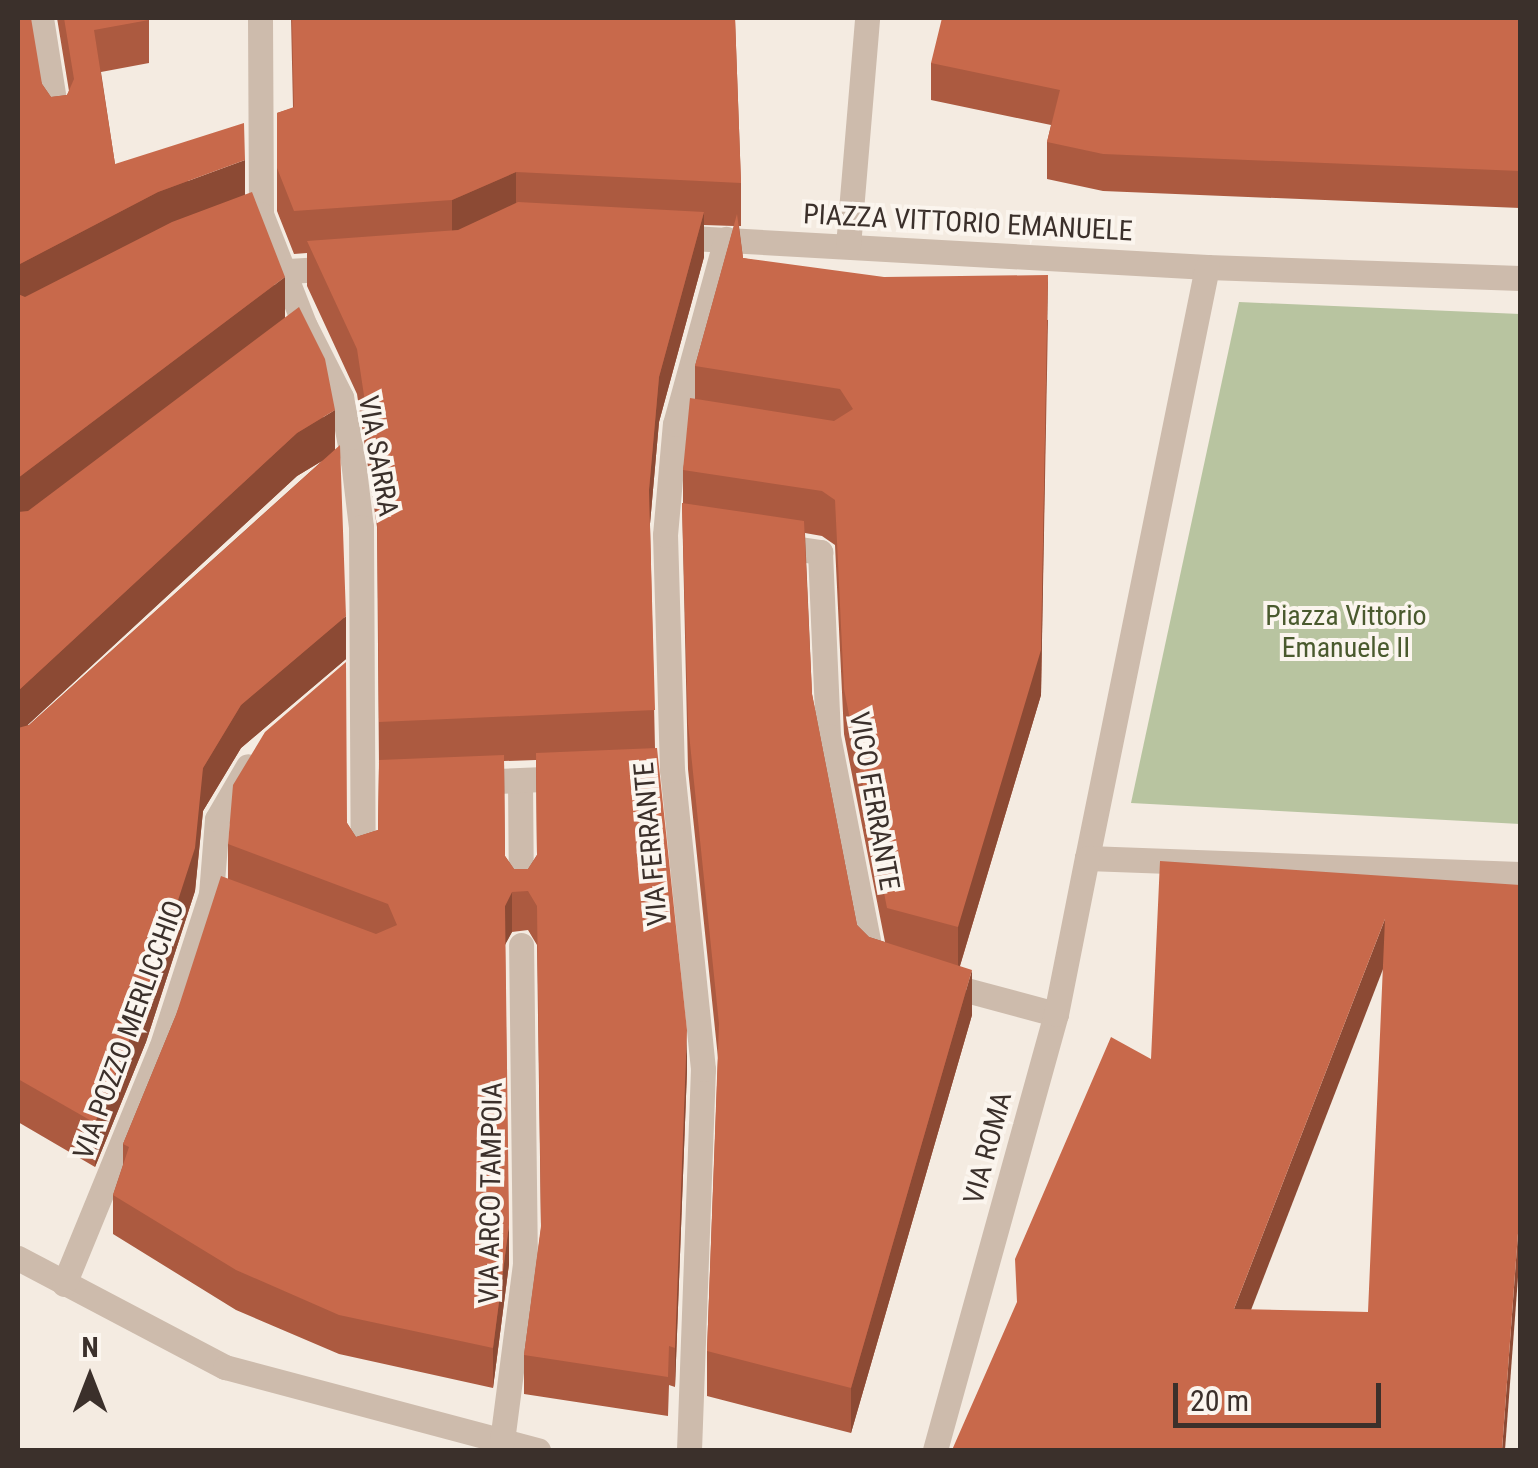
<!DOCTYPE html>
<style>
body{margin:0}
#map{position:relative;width:1538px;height:1468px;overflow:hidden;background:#f4ebe1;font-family:"Roboto Condensed",sans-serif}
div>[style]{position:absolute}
.green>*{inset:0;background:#b8c4a0}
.minor>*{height:25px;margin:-12.5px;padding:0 12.5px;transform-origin:12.5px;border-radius:12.5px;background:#cdbbac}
.wall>*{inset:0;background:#ac5a40}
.shaded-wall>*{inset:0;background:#8c4a34}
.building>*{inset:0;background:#c8694b}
span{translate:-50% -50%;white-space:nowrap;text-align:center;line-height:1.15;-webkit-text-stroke:8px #fbf5ee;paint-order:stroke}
.street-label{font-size:28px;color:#3b302b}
.park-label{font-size:28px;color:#4a5a2e}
.frame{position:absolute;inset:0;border:20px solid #3b302b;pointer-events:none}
.north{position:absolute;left:40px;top:1328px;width:100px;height:100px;-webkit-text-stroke:8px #fbf5ee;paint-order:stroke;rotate:0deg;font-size:28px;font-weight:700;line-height:40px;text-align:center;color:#3b302b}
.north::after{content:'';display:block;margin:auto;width:35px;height:45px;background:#3b302b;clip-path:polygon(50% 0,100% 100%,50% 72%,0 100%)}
.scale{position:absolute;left:1173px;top:1383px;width:208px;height:45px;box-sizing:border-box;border:5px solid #3b302b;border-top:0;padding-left:12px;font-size:30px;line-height:35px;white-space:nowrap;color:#3b302b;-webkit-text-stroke:8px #fbf5ee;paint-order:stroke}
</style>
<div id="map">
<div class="green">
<div style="clip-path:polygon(1239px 302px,1520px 314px,1520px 824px,1131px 803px)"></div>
</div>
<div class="minor">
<div style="left:41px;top:18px;width:108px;rotate:81deg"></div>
<div style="left:260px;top:18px;width:196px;rotate:89.7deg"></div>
<div style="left:261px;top:214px;width:120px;rotate:68.6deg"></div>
<div style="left:305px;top:326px;width:80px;rotate:63.1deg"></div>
<div style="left:341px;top:397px;width:65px;rotate:79.4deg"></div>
<div style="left:353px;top:461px;width:66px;rotate:83.1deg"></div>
<div style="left:361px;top:527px;width:335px;rotate:89.7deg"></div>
<div style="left:673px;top:237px;width:535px;rotate:3.22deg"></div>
<div style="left:848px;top:246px;width:229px;rotate:-85.2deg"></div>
<div style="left:288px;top:271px;width:51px;rotate:-3.4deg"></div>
<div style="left:1520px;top:278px;width:313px;rotate:-178deg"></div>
<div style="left:1207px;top:267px;width:603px;rotate:101.48deg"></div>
<div style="left:1087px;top:858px;width:433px;rotate:2.1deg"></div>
<div style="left:773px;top:545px;width:48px;rotate:8.5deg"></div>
<div style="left:820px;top:552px;width:184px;rotate:87.5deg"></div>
<div style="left:828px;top:736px;width:233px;rotate:78.9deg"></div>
<div style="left:520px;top:781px;width:113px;rotate:89.5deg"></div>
<div style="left:473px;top:782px;width:95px;rotate:-2.4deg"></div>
<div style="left:940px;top:983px;width:120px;rotate:15deg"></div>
<div style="left:18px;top:1258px;width:234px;rotate:27.8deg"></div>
<div style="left:225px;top:1367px;width:324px;rotate:14.9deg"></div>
<div style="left:64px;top:1284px;width:255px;rotate:-67.7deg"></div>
<div style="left:161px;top:1048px;width:162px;rotate:-72deg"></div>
<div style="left:211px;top:894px;width:75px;rotate:-85.4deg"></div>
<div style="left:217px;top:819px;width:61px;rotate:-59.7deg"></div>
<div style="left:502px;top:1441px;width:177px;rotate:-82.6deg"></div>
<div style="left:525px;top:1265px;width:320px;rotate:-90.7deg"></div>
<div style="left:689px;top:1450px;width:381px;rotate:-87.9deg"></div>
<div style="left:703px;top:1069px;width:301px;rotate:-95.9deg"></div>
<div style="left:672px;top:770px;width:235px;rotate:-91.7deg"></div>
<div style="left:665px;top:535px;width:111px;rotate:-84.9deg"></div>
<div style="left:675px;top:424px;width:192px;rotate:-74.6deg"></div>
<div style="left:935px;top:1450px;width:452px;rotate:-74.5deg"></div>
<div style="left:1056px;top:1014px;width:159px;rotate:-78.8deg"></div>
</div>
<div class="wall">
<div style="clip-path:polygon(evenodd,18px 18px,42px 84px,51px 97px,67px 95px,69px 91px,57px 18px,149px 18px,149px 63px,101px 72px,115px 164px,245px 194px,285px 318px,335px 449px,346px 659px,241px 748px,203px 811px,195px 891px,146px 1042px,95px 1167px,18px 1122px,18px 18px,322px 461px,29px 725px,27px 725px,297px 476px,322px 461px)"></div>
<div style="clip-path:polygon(evenodd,291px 18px,735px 18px,741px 183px,741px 226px,739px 226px,743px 258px,1048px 320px,1041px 695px,960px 966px,972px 1015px,851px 1433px,707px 1396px,707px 1351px,718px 1058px,688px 769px,682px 503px,683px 503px,683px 470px,695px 399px,695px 366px,734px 226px,704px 225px,704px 257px,659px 422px,650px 524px,655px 748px,687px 1070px,675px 1387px,669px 1385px,668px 1416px,524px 1394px,524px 1355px,541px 1229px,537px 945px,528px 930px,512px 932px,505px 944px,509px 1264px,493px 1388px,339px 1354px,236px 1310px,113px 1234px,113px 1195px,123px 1165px,123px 1144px,176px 1015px,228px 879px,228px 844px,347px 823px,356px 837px,378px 830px,379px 767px,377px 527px,357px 394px,307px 286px,307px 253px,294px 254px,277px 211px,277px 113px,293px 108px,291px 18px,805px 533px,822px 536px,835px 545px,844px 734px,885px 942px,869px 937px,857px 925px,812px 694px,805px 533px,291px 18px,536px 760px,537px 855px,528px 869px,514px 869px,505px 856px,504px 761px,536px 760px)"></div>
<div style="clip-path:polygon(1520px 18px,1520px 208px,1103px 191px,1047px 179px,1047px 142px,1051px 125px,931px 100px,931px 63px)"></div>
</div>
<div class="shaded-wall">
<div style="clip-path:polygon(245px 160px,245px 203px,18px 308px,18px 265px,158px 192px)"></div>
<div style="clip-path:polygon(516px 172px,516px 215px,452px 243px,452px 200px)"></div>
<div style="clip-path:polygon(704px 212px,704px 257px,659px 422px,649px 535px,649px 490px,659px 377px)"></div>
<div style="clip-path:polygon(1048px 275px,1041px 695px,958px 972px,958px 927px)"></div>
<div style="clip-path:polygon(285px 277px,285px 320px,18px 521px,18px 478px)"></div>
<div style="clip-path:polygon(335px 410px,335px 453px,297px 476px,18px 734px,18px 691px,297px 433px)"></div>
<div style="clip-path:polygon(346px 616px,346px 659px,241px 748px,203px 811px,195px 891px,146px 1042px,95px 1167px,95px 1123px,203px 768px,241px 705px)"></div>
<div style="clip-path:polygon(512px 892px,512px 932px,505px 945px,505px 906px)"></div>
<div style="clip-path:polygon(1385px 919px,1385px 964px,1234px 1354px,1234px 1309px)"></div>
<div style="clip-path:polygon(972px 970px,972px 1015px,851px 1433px,851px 1388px)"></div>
<div style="clip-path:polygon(687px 1030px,687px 1070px,675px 1387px,675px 1348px)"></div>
<div style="clip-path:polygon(1520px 1206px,1520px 1251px,1505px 1450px,1502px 1450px)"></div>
<div style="clip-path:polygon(509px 1225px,509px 1264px,493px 1388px,493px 1348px)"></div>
</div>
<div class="building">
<div style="clip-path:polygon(18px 18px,31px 18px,42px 84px,51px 97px,67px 95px,74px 79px,64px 18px,149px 18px,149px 20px,94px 30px,115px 164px,244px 123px,245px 160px,158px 192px,18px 265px)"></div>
<div style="clip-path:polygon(292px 18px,735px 18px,741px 183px,516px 172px,452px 200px,294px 211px,277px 168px,277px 113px,294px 107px)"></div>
<div style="clip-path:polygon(942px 18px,1520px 18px,1520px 171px,1103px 154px,1047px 142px,1060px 90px,931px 63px)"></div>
<div style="clip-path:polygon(252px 192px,285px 277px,18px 478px,18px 294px,25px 297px,172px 222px)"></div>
<div style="clip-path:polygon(518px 202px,704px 212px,659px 377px,649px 490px,655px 710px,379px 722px,377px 482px,357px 349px,307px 241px,458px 230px)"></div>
<div style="clip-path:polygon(737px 214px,743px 258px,884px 277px,1048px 275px,1041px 650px,958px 927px,887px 908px,844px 689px,835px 500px,822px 491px,683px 470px,690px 398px,834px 421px,853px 409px,840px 389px,695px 366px)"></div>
<div style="clip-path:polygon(299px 307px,325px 359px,335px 410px,297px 433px,18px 691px,18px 512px,28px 511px)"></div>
<div style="clip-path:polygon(340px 445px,346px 616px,241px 705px,203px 768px,195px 848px,146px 999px,95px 1123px,18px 1079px,18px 728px,29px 725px)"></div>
<div style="clip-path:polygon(682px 503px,804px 521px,812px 694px,857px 925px,869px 937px,972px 970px,851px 1388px,707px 1351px,719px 1024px,688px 724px)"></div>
<div style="clip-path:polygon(346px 662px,347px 823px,356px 837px,378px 830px,379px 760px,504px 755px,505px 856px,514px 869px,528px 869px,537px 855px,536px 753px,657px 748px,687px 1030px,675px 1348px,669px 1346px,668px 1377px,524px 1355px,541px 1226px,537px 906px,528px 891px,512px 892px,505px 906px,509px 1225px,493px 1348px,339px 1315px,236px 1270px,113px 1195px,129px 1147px,123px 1144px,176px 1015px,221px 876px,376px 934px,397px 925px,388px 904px,228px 844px,233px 785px,265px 732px)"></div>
<div style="clip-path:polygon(evenodd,1160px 861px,1520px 885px,1520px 1206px,1502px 1450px,952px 1450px,1017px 1302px,1015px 1259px,1111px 1037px,1151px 1059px,1160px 861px,1385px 919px,1368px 1312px,1234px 1309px,1385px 919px)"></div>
</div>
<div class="street-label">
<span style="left:968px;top:223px;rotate:3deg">PIAZZA VITTORIO EMANUELE</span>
<span style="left:378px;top:456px;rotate:80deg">VIA SARRA</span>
<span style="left:874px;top:801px;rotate:80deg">VICO FERRANTE</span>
<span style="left:651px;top:844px;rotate:-95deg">VIA FERRANTE</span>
<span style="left:129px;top:1030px;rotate:-70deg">VIA POZZO MERLICCHIO</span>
<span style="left:988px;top:1148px;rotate:-75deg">VIA ROMA</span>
<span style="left:491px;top:1193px;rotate:-89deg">VIA ARCO TAMPOIA</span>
</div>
<div class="park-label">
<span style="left:1346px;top:632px">Piazza Vittorio<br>Emanuele II</span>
</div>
<div class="frame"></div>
<div class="north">N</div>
<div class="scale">20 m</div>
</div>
